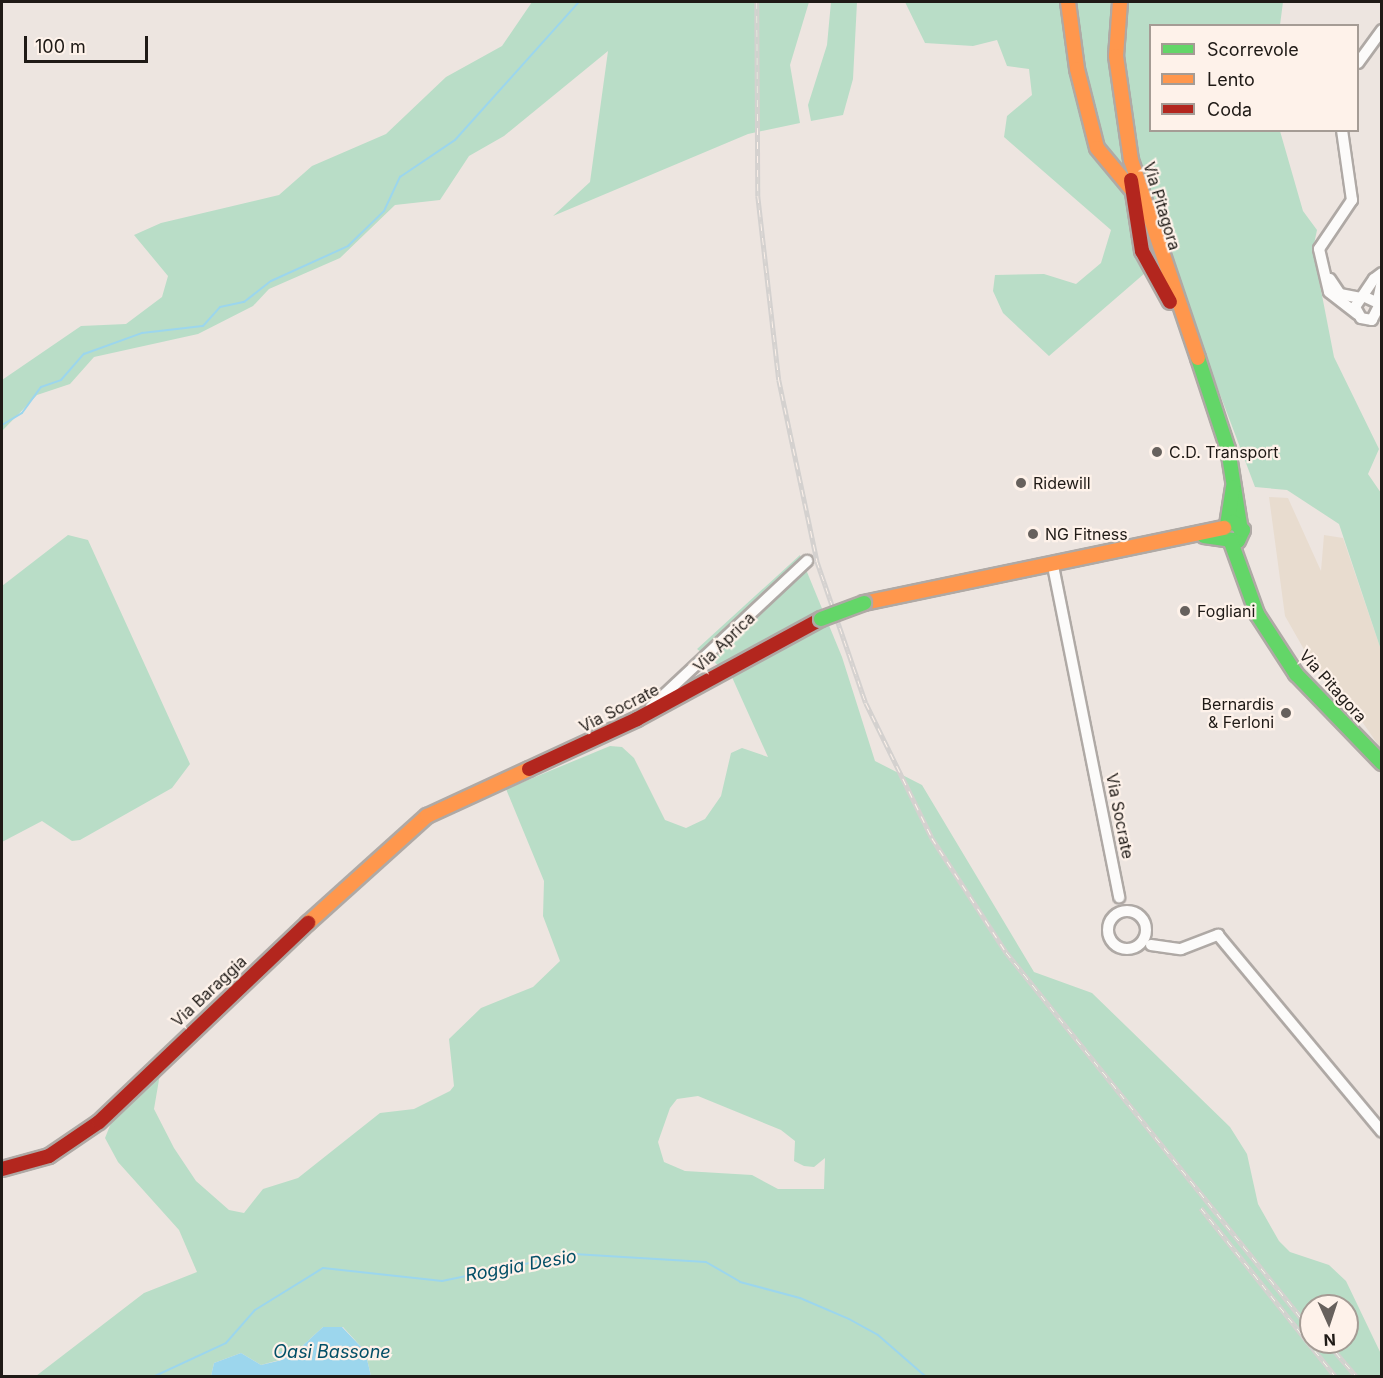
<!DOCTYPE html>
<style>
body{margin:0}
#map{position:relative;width:1383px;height:1378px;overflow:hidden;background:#ede5e0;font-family:Inter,sans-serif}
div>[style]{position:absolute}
.commercial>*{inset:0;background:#e8dccf}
.green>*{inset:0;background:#b9ddc7}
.water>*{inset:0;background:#9cd6ed}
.stream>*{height:2px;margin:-1px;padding:0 1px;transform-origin:1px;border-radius:1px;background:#9cd6ed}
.roads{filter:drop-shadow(2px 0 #afa9a5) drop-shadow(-2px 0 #afa9a5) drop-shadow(0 2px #afa9a5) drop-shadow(0 -2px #afa9a5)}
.street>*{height:10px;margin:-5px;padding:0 5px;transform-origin:5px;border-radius:5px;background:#fcfbfa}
.street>.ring{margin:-5px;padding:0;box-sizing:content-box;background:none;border:10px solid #fcfbfa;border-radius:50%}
.fast>*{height:14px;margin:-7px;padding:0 7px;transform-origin:7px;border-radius:7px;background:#63d668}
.slow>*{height:14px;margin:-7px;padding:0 7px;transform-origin:7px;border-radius:7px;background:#ff974d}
.jam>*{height:14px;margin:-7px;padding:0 7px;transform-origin:7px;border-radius:7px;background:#b3261e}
.rail>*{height:4.5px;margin-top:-2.25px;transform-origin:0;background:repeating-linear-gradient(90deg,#fef2ea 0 7px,#d4d1cf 0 14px);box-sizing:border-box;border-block:2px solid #d4d1cf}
.bridges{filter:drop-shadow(2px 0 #afa9a5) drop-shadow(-2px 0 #afa9a5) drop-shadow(0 2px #afa9a5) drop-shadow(0 -2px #afa9a5)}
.fast-bridge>*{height:14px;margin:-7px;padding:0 7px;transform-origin:7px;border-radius:7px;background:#63d668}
.dots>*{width:16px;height:16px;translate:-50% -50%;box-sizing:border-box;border:3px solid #fef2ea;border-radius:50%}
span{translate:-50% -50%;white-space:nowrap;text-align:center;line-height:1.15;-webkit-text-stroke:4.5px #fef2ea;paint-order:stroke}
.street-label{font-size:16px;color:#1f1a16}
.poi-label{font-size:16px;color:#1f1a16}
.left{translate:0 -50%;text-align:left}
.right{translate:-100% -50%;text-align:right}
.water-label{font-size:18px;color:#034f67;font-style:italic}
.frame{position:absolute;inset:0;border:3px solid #1f1a16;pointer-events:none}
.legend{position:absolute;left:1149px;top:24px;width:210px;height:108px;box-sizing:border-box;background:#fef2ea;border:2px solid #a59c95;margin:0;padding:8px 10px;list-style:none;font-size:18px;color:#1f1a16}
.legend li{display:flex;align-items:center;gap:12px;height:30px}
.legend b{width:30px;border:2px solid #a59c95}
.north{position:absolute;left:1299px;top:1294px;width:60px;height:60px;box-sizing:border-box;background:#fef2ea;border:2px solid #a59c95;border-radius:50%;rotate:177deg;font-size:16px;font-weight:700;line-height:24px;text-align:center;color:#1f1a16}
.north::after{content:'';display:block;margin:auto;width:21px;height:27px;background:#67615d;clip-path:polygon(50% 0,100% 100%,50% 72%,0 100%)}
.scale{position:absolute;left:24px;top:36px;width:124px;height:27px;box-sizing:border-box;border:3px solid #1f1a16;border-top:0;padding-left:8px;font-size:18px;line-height:21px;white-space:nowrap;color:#1f1a16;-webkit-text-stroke:4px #fef2ea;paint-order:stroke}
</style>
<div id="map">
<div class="commercial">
<div style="clip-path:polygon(1269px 497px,1288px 498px,1321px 571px,1324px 535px,1343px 538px,1381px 650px,1381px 749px,1338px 687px,1314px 667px,1285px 616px)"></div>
</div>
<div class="green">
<div style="clip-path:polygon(532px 2px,809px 2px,790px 65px,800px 123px,748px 134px,553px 216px,590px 182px,608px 51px,504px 136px,469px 156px,440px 200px,395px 205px,340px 258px,269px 289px,253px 306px,198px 334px,94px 357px,70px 384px,37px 395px,2px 431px,2px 380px,81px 326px,126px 324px,162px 297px,168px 276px,134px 235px,161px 223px,279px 195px,312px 166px,386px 134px,446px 77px,502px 46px)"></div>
<div style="clip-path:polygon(831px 2px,857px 2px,853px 79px,843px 115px,811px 121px,808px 105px,827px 45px)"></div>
<div style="clip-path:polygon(905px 2px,1283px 2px,1280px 25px,1150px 26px,1150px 130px,1280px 131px,1303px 211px,1317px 230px,1313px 249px,1334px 357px,1379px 449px,1368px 474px,1381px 493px,1381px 650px,1339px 524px,1287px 490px,1255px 487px,1167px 254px,1049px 356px,1003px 313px,993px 291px,995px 275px,1044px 274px,1076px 284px,1101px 263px,1111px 230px,1004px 137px,1007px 116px,1032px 95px,1029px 69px,1007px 66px,997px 40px,973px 46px,925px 43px)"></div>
<div style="clip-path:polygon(68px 535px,88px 540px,190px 764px,172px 788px,80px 840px,72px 841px,42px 821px,2px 842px,2px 586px)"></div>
<div style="clip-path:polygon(evenodd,800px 555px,842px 657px,875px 761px,922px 785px,1034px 972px,1092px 993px,1230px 1127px,1247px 1154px,1258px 1204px,1279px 1241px,1290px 1252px,1329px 1265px,1346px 1281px,1382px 1356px,1381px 1376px,371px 1376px,365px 1351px,343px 1327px,323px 1327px,299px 1349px,280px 1352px,283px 1359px,261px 1365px,241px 1353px,214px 1363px,211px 1376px,36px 1376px,144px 1293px,197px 1272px,179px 1230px,118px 1162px,105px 1138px,115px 1113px,161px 1068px,154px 1109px,174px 1148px,196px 1181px,229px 1210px,244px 1213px,263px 1189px,298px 1178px,380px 1113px,414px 1109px,450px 1091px,454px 1086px,449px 1039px,481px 1008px,533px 987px,560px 961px,543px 916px,544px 881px,506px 789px,610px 746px,622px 747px,634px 758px,665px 820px,686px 828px,705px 819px,721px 796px,731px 753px,742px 748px,768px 757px,731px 675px,697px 649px,800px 555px,698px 1096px,781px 1130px,795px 1141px,794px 1161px,804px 1166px,814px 1167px,825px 1158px,824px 1189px,778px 1189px,752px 1175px,685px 1171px,664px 1162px,658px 1142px,670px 1108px,677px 1099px,698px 1096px,800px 555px,1311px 1306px,1347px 1306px,1347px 1342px,1311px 1342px,1311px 1306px)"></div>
</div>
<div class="water">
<div style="clip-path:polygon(323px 1327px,342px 1327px,365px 1351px,371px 1376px,211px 1376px,214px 1363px,241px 1353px,261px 1365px,282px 1360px,279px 1352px,299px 1349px)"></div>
</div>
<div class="stream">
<div style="left:2px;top:425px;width:23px;rotate:-31deg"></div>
<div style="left:22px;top:413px;width:32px;rotate:-54deg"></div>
<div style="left:41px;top:387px;width:21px;rotate:-19deg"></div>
<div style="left:61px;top:380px;width:35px;rotate:-49deg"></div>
<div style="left:84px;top:354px;width:62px;rotate:-19.9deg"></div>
<div style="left:142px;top:333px;width:61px;rotate:-6.5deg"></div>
<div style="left:203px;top:326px;width:25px;rotate:-48deg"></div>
<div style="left:220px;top:307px;width:25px;rotate:-12deg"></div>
<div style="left:244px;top:302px;width:34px;rotate:-38deg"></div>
<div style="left:271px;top:281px;width:85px;rotate:-24.4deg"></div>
<div style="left:348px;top:246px;width:50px;rotate:-44.2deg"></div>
<div style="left:384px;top:211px;width:38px;rotate:-65deg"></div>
<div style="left:400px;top:177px;width:66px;rotate:-33.9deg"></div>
<div style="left:455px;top:140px;width:186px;rotate:-48.1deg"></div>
<div style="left:155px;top:1376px;width:78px;rotate:-24.9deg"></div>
<div style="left:226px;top:1343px;width:44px;rotate:-48.7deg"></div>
<div style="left:255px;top:1310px;width:80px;rotate:-31.7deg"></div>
<div style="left:323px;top:1268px;width:120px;rotate:6.2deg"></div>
<div style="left:442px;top:1281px;width:135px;rotate:-11.6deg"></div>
<div style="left:574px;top:1254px;width:132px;rotate:3.5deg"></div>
<div style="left:706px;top:1262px;width:39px;rotate:30deg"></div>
<div style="left:740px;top:1282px;width:62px;rotate:14.9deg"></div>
<div style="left:800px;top:1298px;width:53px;rotate:23.2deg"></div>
<div style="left:849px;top:1319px;width:33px;rotate:29deg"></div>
<div style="left:878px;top:1335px;width:62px;rotate:41.1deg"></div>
</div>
<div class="roads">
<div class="street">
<div style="left:1358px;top:63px;width:41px;rotate:-54deg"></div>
<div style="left:1342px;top:130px;width:71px;rotate:81.9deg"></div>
<div style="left:1352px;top:200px;width:59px;rotate:124deg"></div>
<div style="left:1319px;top:249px;width:44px;rotate:76.9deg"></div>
<div style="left:1329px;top:292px;width:36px;rotate:38deg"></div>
<div style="left:1330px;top:279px;width:18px;rotate:56deg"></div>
<div style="left:1340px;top:294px;width:21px;rotate:11deg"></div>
<div style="left:1363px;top:296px;width:19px;rotate:25deg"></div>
<div style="left:1380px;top:304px;width:18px;rotate:117deg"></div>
<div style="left:1372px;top:320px;width:11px;rotate:-170deg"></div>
<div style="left:1361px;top:318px;width:13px;rotate:-119deg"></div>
<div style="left:1355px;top:307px;width:34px;rotate:-56deg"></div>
<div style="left:1374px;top:279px;width:10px;rotate:-37deg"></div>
<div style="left:1378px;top:300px;width:19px;rotate:-78deg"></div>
<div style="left:1053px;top:566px;width:338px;rotate:78.7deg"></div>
<div style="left:651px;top:707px;width:214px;rotate:-43.1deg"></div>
<div class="ring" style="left:1108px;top:911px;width:28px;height:28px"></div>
<div style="left:1151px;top:945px;width:30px;rotate:8deg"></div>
<div style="left:1181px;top:949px;width:40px;rotate:-21deg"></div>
<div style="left:1218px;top:935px;width:256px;rotate:50.2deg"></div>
</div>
<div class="fast">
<div style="left:1198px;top:358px;width:96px;rotate:71.8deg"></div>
<div style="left:1228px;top:449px;width:77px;rotate:81deg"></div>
<div style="left:1227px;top:525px;width:38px;rotate:-81deg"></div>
<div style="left:1204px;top:536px;width:34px;rotate:8deg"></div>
<div style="left:1238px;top:541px;width:12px;rotate:-66deg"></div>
<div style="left:1243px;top:530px;width:13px;rotate:-141deg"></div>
<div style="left:1231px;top:542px;width:77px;rotate:70.1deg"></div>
<div style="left:1257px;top:614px;width:72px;rotate:57deg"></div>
<div style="left:1296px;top:674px;width:124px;rotate:46deg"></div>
</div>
<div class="slow">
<div style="left:1068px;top:2px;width:68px;rotate:82.3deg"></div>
<div style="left:1077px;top:69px;width:81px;rotate:75.8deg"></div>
<div style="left:1097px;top:148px;width:53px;rotate:50.3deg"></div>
<div style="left:1120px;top:2px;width:54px;rotate:94.2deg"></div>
<div style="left:1116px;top:56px;width:105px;rotate:81.8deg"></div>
<div style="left:1131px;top:160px;width:209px;rotate:71.3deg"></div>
<div style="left:864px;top:603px;width:368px;rotate:-11.8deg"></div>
<div style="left:308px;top:923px;width:160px;rotate:-42deg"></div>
<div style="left:427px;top:816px;width:112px;rotate:-24.7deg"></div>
</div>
<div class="jam">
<div style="left:1131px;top:180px;width:72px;rotate:81.2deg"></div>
<div style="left:1142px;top:251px;width:58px;rotate:61.2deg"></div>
<div style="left:529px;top:769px;width:119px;rotate:-24.8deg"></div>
<div style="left:637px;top:719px;width:209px;rotate:-28.5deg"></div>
<div style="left:2px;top:1169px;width:49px;rotate:-15.5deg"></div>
<div style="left:49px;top:1156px;width:60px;rotate:-34.2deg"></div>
<div style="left:99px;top:1122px;width:289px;rotate:-43.6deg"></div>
</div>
</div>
<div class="rail">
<div style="left:757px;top:2px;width:194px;rotate:89.7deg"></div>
<div style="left:758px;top:196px;width:185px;rotate:83.5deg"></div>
<div style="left:779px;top:380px;width:185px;rotate:78.1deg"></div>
<div style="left:817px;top:561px;width:150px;rotate:71deg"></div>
<div style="left:866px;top:703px;width:150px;rotate:63.9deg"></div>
<div style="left:932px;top:838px;width:136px;rotate:57deg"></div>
<div style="left:1006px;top:952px;width:486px;rotate:51.1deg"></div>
<div style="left:1201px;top:1208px;width:215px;rotate:51.4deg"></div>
<div style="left:1327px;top:1342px;width:45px;rotate:49.5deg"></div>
</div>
<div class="bridges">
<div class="fast-bridge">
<div style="left:821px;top:619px;width:46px;rotate:-20.4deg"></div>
</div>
</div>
<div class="dots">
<div style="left:1157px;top:452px;background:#67615d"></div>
<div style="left:1021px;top:483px;background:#67615d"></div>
<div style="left:1033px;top:534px;background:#67615d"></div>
<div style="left:1185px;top:611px;background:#67615d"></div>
<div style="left:1286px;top:713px;background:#67615d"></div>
</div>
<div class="street-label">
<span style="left:1162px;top:206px;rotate:73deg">Via Pitagora</span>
<span style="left:724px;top:642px;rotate:-44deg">Via Aprica</span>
<span style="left:1333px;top:686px;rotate:48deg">Via Pitagora</span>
<span style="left:619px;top:708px;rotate:-27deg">Via Socrate</span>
<span style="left:1120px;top:816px;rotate:79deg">Via Socrate</span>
<span style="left:209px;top:991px;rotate:-43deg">Via Baraggia</span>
</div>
<div class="poi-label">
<span class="left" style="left:1169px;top:452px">C.D. Transport</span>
<span class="left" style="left:1033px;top:483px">Ridewill</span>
<span class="left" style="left:1045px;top:534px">NG Fitness</span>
<span class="left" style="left:1197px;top:611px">Fogliani</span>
<span class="right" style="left:1274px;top:713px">Bernardis<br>&amp; Ferloni</span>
</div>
<div class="water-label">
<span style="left:521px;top:1266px;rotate:-10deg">Roggia Desio</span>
<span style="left:332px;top:1352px">Oasi Bassone</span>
</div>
<div class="frame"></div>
<ul class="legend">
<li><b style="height:8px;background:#63d668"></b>Scorrevole</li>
<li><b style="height:8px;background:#ff974d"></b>Lento</li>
<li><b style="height:8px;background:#b3261e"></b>Coda</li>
</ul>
<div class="north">N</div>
<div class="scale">100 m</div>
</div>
